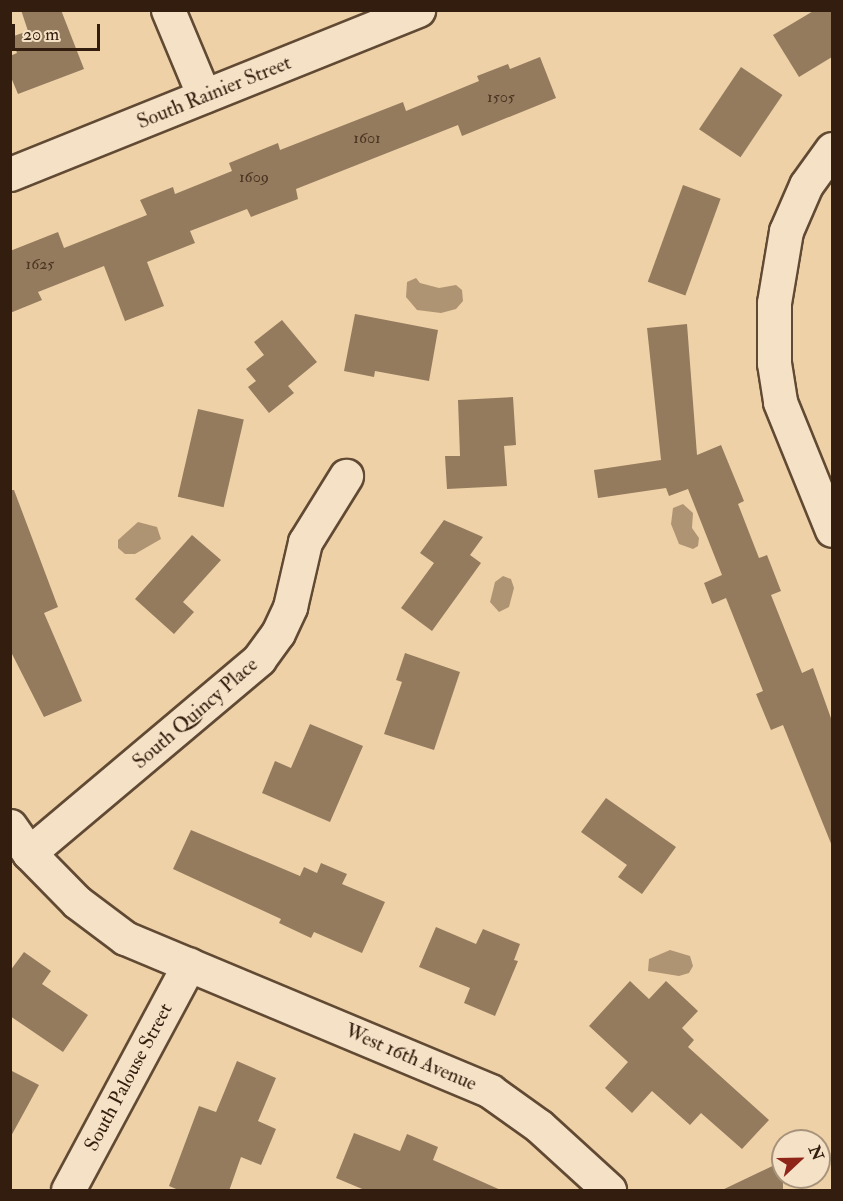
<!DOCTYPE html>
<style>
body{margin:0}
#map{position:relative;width:843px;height:1201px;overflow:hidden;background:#efd1a7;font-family:"IM FELL Double Pica",serif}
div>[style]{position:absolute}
.water>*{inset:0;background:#af9473}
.building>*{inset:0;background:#947b5e;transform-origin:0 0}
.roads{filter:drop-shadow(2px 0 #614a34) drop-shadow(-2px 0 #614a34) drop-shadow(0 2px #614a34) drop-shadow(0 -2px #614a34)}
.minor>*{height:33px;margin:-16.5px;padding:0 16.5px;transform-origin:16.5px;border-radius:16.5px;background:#f5e1c6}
.tertiary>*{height:33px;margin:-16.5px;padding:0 16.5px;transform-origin:16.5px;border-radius:16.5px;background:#f5e1c6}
span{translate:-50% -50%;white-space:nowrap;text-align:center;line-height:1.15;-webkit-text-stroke:4.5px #f5e1c6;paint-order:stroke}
.number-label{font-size:16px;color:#4a3422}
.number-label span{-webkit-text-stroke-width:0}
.street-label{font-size:20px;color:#321d0e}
.frame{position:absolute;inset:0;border:12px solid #321d0e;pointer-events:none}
.north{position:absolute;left:771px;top:1129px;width:60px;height:60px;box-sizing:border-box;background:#f5e1c6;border:2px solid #a7937c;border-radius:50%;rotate:68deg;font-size:16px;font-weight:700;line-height:24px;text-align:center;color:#321d0e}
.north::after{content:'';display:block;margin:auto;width:21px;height:27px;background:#8f2418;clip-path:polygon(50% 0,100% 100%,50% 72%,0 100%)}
.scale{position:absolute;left:12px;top:24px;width:88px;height:27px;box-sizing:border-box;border:3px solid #321d0e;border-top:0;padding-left:8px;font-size:18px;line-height:21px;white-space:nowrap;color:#321d0e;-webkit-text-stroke:4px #f5e1c6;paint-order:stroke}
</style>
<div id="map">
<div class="water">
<div style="clip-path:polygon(416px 278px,420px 283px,439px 288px,456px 285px,462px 290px,463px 301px,456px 309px,441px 313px,417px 310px,406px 297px,407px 282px)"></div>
<div style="clip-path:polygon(683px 504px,693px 513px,692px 528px,699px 538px,698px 546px,693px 549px,679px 544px,671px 524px,673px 508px)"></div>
<div style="clip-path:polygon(138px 522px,157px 527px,161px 539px,135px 554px,125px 554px,118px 548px,118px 540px)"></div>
<div style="clip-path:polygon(503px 576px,511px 579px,514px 588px,509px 607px,499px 612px,490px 602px,495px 582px)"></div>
<div style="clip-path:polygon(670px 950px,690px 956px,693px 966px,689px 973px,679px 976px,648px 971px,649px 959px)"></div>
</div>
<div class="building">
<div style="clip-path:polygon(21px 10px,61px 10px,84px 69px,18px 94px,10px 75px,10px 56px,17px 53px,11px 37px,28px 31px)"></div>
<div style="clip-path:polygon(815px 10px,832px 10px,832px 57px,799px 77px,773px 35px)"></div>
<div style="clip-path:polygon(540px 57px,556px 98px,462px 136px,458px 125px,296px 189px,298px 199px,251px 217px,247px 209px,190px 231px,195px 243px,147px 262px,164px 306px,125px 321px,104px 266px,38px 292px,42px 300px,10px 313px,10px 251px,58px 232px,64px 248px,147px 215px,140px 200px,173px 187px,175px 194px,232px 171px,229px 163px,278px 143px,280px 150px,403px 102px,406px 111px,479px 81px,477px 76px,508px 64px,510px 69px)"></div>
<div style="left:741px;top:67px;width:50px;height:75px;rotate:34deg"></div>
<div style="left:683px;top:185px;width:40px;height:103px;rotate:20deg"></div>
<div style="clip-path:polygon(355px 314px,438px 330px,429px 381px,375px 371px,374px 377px,344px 371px)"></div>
<div style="clip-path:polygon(282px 320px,317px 362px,288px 386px,294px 393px,269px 413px,248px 387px,256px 381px,246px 369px,264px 355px,254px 342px)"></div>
<div style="clip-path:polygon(687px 324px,697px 455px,721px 445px,744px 501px,738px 504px,759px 558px,767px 555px,781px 591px,771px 595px,802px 673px,813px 668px,832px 721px,832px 846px,783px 725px,771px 730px,756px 694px,763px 691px,726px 598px,712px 604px,704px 583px,722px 575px,688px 489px,669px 496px,666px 488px,598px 498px,594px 470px,661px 460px,647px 328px)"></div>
<div style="clip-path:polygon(513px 397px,516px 445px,504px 446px,507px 486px,447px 489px,445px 456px,460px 456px,458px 400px)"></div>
<div style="left:198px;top:409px;width:47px;height:90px;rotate:13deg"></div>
<div style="clip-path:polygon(10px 490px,14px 490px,58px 607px,44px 613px,82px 701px,44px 717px,10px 650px)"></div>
<div style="clip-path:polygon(444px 520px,483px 537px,470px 555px,481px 563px,432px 631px,401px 608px,434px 563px,420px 553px)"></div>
<div style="clip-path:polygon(192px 535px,221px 560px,183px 602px,194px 612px,174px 634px,135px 599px)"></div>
<div style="clip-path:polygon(405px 653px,460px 672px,434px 750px,384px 734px,402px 682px,396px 680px)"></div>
<div style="clip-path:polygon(310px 724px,363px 746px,330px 822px,262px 793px,275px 761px,291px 768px)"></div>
<div style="clip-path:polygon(606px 798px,676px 847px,642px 894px,618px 877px,627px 865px,581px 832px)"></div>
<div style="clip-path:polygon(191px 830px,300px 876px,304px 867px,317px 873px,321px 863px,347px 874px,342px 884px,385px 902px,362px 953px,314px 932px,311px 938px,279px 923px,281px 919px,173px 869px)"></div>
<div style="clip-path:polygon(436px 927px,476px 944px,483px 929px,520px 944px,514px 960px,518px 961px,495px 1016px,464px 1003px,470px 988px,419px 967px)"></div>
<div style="clip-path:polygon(24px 952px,51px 971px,42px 984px,88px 1015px,63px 1052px,10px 1016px,10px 971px)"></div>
<div style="clip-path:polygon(630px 981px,649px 999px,666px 981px,698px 1011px,682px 1028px,694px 1040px,688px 1047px,769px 1120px,742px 1149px,701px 1113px,690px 1125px,652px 1091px,632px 1113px,605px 1088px,628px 1062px,589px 1026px)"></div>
<div style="clip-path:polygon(237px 1061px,276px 1078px,258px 1121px,276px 1129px,261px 1165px,241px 1157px,229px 1191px,181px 1191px,169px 1186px,199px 1106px,216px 1112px)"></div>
<div style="clip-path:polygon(10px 1070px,39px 1085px,10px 1138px)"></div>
<div style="clip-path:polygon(354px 1133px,400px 1151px,407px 1134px,438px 1147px,433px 1160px,503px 1191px,367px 1191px,336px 1178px)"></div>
<div style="clip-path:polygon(783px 1161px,783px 1191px,720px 1191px)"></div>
</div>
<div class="roads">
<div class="minor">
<div style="left:168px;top:10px;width:93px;rotate:67.3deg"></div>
<div style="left:832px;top:149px;width:44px;rotate:125.8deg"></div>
<div style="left:806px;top:185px;width:50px;rotate:113.5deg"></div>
<div style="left:786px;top:231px;width:73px;rotate:99.5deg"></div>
<div style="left:774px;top:303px;width:60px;rotate:90deg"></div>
<div style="left:774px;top:363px;width:39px;rotate:81deg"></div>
<div style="left:780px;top:402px;width:138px;rotate:67.9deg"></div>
<div style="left:10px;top:826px;width:33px;rotate:55deg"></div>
<div style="left:29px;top:853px;width:69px;rotate:45.6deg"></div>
<div style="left:77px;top:902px;width:60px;rotate:36.9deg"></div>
<div style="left:125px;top:938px;width:396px;rotate:22.7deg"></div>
<div style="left:490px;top:1091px;width:60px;rotate:35.5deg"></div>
<div style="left:539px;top:1126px;width:95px;rotate:42.4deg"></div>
<div style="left:29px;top:853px;width:301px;rotate:-40.1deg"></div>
<div style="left:259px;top:659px;width:32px;rotate:-54deg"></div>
<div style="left:278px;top:633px;width:29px;rotate:-65deg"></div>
<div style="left:290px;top:607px;width:67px;rotate:-77deg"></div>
<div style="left:305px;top:542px;width:78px;rotate:-58.2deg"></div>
<div style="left:68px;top:1190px;width:256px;rotate:-61.8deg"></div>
</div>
<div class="tertiary">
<div style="left:10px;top:174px;width:440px;rotate:-21.9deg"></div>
</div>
</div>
<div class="number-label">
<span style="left:501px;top:97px">1505</span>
<span style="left:367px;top:138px">1601</span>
<span style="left:254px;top:177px">1609</span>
<span style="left:40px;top:264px">1625</span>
</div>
<div class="street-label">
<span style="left:214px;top:92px;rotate:-22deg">South Rainier Street</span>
<span style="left:195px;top:713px;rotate:-41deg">South Quincy Place</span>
<span style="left:411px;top:1057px;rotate:23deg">West 16th Avenue</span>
<span style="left:128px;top:1077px;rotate:-62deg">South Palouse Street</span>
</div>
<div class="frame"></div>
<div class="north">N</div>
<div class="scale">20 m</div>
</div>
